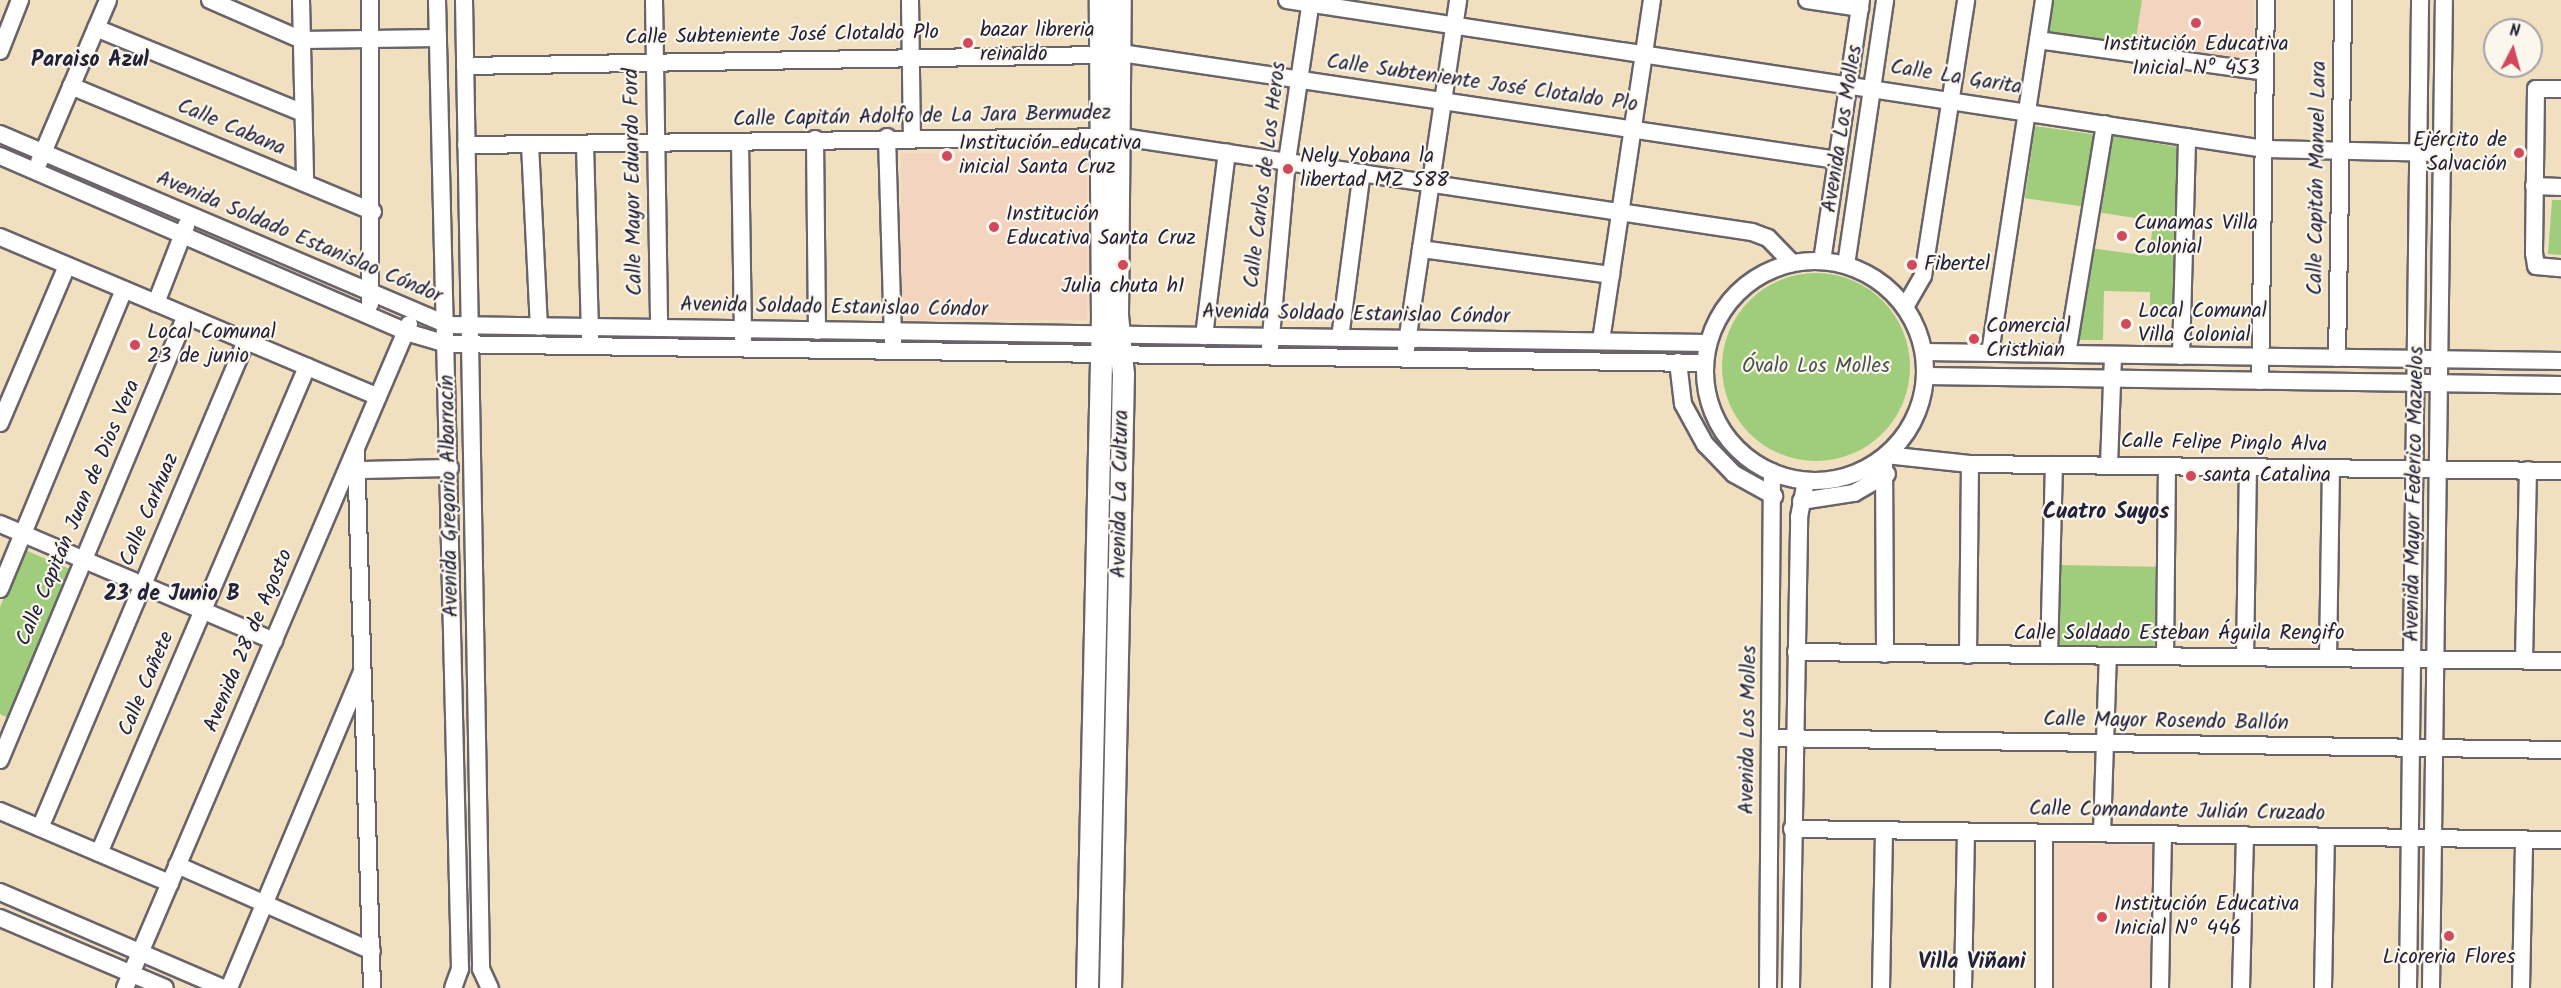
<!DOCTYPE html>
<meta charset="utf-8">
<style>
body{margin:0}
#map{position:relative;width:2561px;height:988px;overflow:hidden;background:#f1e0c0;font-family:Kalam,sans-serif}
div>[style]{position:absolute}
.built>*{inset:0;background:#f3d4be;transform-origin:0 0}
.green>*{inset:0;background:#a0cd7b;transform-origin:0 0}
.round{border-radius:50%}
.roads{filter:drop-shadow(2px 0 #6a646a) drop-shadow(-2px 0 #6a646a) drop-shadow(0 2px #6a646a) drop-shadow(0 -2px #6a646a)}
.minor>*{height:16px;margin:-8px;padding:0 8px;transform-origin:8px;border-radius:8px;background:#fff}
.minor>.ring{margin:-8px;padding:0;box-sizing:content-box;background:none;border:16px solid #fff;border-radius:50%}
.major>*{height:21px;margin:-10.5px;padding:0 10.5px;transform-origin:10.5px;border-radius:10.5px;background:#fff}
.dots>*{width:16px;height:16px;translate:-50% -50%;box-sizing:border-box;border:3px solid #fbf7ec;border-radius:50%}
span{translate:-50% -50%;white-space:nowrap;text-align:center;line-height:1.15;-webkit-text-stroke:4.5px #fbf7ec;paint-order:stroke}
.poi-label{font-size:21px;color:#22223b}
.left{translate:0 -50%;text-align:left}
.right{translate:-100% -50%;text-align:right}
.street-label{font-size:21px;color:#22223b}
.park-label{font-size:21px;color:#48554e}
.neighbourhood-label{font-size:22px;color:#22223b;font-weight:700}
.north{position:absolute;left:2483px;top:18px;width:60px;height:60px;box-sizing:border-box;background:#fbf7ec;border:2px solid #a4a2a5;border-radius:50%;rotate:6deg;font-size:16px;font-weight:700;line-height:24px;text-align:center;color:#22223b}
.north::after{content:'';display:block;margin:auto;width:21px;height:27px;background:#d1495b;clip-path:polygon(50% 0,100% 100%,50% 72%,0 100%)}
</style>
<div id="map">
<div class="built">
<div style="clip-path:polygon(2142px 0,2254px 0,2254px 52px,2248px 58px,2135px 45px)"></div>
<div style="left:1087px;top:153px;width:167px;height:186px;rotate:90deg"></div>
<div style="left:2053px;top:844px;width:100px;height:144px;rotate:1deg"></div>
</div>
<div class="green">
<div style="clip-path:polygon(2054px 0,2142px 0,2135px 45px,2049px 33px)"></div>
<div style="left:2035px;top:126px;width:59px;height:73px;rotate:8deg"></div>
<div style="clip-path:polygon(2109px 135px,2178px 147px,2175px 224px,2096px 212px)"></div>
<div style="clip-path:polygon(2552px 200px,2561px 200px,2561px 255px,2548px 254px)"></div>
<div style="clip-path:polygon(2153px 224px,2176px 226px,2175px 308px,2150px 307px,2150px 292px,2104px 291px,2103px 340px,2079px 340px,2090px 248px,2149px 256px)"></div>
<div class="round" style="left:1722px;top:273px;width:188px;height:188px"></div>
<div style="clip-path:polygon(25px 550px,72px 570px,8px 718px,0 714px,0 607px)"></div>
<div style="left:2057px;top:565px;width:99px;height:80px;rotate:1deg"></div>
</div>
<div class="roads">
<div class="minor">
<div style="left:210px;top:0;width:100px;rotate:23.5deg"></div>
<div style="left:302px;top:40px;width:136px;rotate:-0.8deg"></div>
<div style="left:301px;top:0;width:183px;rotate:88.7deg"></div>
<div style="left:437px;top:0;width:969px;rotate:88.64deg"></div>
<div style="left:460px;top:969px;width:20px;rotate:110deg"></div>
<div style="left:464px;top:0;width:969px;rotate:88.99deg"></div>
<div style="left:481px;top:969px;width:21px;rotate:65deg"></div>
<div style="left:654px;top:0;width:328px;rotate:89.1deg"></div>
<div style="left:910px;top:0;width:136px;rotate:89.2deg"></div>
<div style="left:1287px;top:0;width:988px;rotate:8.67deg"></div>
<div style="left:2264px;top:149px;width:178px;rotate:1.3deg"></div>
<div style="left:1807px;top:0;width:54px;rotate:8.6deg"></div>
<div style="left:96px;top:28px;width:224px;rotate:22.3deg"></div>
<div style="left:2038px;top:40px;width:229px;rotate:8deg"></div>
<div style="left:0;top:51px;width:55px;rotate:-68.6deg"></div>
<div style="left:1121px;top:53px;width:724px;rotate:8.5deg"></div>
<div style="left:465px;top:66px;width:635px;rotate:-0.99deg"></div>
<div style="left:71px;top:86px;width:327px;rotate:22.6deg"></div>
<div style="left:2561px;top:89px;width:25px;rotate:180deg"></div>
<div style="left:2536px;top:89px;width:164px;rotate:90.7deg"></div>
<div style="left:2534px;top:253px;width:13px;rotate:81deg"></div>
<div style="left:2536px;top:266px;width:25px;rotate:5deg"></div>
<div style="left:0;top:134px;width:486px;rotate:23.1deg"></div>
<div style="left:447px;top:325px;width:1260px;rotate:0.82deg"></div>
<div style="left:887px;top:137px;width:206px;rotate:88.3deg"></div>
<div style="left:815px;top:139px;width:192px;rotate:89.4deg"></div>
<div style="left:740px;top:142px;width:197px;rotate:89.1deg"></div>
<div style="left:530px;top:144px;width:183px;rotate:87.2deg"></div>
<div style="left:585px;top:144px;width:194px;rotate:88.5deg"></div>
<div style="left:466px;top:145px;width:656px;rotate:-0.7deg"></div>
<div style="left:1122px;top:137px;width:637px;rotate:8.58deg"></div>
<div style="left:1752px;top:232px;width:17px;rotate:21deg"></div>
<div style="left:1768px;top:238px;width:35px;rotate:46deg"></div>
<div style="left:0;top:156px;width:443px;rotate:23.4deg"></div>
<div style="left:406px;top:332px;width:43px;rotate:16.3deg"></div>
<div style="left:447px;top:344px;width:1257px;rotate:0.87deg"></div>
<div style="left:39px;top:162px;width:176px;rotate:-66.9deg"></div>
<div style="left:2534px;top:186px;width:27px;rotate:2deg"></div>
<div style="left:0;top:237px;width:410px;rotate:22.9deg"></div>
<div style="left:1421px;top:249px;width:192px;rotate:7.8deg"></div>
<div class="ring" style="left:1705px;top:261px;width:204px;height:204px"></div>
<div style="left:1822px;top:261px;width:264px;rotate:-81.5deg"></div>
<div style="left:1846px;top:265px;width:268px;rotate:-81.6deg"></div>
<div style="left:156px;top:303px;width:83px;rotate:-68.7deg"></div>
<div style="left:370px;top:304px;width:304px;rotate:-90deg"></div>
<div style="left:1905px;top:307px;width:36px;rotate:-60deg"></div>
<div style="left:1923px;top:276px;width:279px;rotate:-81.1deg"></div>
<div style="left:1204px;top:336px;width:185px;rotate:-82.9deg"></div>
<div style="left:1340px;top:338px;width:167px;rotate:-82.5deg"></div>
<div style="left:1601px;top:341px;width:345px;rotate:-81.5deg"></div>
<div style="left:1270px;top:347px;width:187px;rotate:-84.8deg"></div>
<div style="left:1287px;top:161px;width:163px;rotate:-81.5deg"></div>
<div style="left:1406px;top:349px;width:353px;rotate:-81.5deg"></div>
<div style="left:1924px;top:352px;width:637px;rotate:0.81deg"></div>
<div style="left:1990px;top:353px;width:357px;rotate:-81.3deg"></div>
<div style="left:2067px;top:354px;width:233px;rotate:-80.6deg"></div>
<div style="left:2181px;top:356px;width:219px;rotate:-88.4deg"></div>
<div style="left:2337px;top:358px;width:358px;rotate:-89deg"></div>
<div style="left:1678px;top:362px;width:42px;rotate:83.2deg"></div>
<div style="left:1683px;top:404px;width:46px;rotate:61.2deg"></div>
<div style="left:1705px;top:444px;width:42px;rotate:46deg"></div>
<div style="left:1734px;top:474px;width:46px;rotate:28.8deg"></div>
<div style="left:1926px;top:376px;width:635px;rotate:0.81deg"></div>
<div style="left:2260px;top:381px;width:381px;rotate:-89.1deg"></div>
<div style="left:0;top:423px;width:171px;rotate:-66.9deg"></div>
<div style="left:356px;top:449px;width:539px;rotate:88.3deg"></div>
<div style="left:1886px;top:455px;width:84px;rotate:6.1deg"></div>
<div style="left:1970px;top:464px;width:591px;rotate:0.68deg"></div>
<div style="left:1884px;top:457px;width:197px;rotate:89.7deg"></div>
<div style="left:2109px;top:465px;width:110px;rotate:-87.9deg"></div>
<div style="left:360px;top:470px;width:90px;rotate:-1.3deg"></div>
<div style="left:1801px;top:501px;width:54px;rotate:-8.6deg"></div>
<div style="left:1854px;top:493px;width:38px;rotate:-30deg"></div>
<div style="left:0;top:524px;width:298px;rotate:23.1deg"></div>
<div style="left:0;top:589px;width:324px;rotate:-67.5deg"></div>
<div style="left:1796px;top:652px;width:765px;rotate:0.67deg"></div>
<div style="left:1968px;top:655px;width:191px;rotate:-89.4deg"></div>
<div style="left:2049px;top:655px;width:190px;rotate:-88.5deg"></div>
<div style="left:2165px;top:656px;width:190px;rotate:-89.4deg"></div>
<div style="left:2245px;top:657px;width:190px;rotate:-89.1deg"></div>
<div style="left:2328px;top:658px;width:190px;rotate:-89.1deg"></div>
<div style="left:2524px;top:660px;width:190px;rotate:-88.8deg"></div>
<div style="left:1771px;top:738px;width:790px;rotate:0.87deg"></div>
<div style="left:0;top:760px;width:481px;rotate:-67.3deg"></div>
<div style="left:0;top:811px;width:185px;rotate:23deg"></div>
<div style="left:40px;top:828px;width:529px;rotate:-67.07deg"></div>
<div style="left:1792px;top:829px;width:769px;rotate:0.82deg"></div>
<div style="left:2102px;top:833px;width:177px;rotate:-88.1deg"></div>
<div style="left:99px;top:853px;width:529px;rotate:-66.83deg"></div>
<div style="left:177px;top:865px;width:213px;rotate:23.8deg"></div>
<div style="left:0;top:892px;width:243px;rotate:23.3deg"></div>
<div style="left:0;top:918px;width:179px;rotate:23deg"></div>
<div style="left:125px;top:988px;width:722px;rotate:-66.84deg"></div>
<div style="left:229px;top:988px;width:344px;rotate:-67.2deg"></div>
<div style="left:1768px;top:988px;width:516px;rotate:-89.56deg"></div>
<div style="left:1791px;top:988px;width:471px;rotate:-89deg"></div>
<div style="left:1799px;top:517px;width:37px;rotate:-79deg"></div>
<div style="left:1881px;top:988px;width:158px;rotate:-88.9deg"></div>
<div style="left:1963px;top:988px;width:156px;rotate:-88.9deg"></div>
<div style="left:2044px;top:988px;width:155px;rotate:-90deg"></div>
<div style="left:2160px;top:988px;width:154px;rotate:-88.9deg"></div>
<div style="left:2241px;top:988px;width:153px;rotate:-88.5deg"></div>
<div style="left:2323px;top:988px;width:151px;rotate:-88.9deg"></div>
<div style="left:2408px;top:988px;width:988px;rotate:-89.3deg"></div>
<div style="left:2431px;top:988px;width:988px;rotate:-89.25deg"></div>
<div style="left:2521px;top:988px;width:148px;rotate:-88.8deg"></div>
</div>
<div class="major">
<div style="left:1087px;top:988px;width:669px;rotate:-88.72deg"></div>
<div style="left:1102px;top:319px;width:319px;rotate:-90.4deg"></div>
<div style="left:1110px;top:988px;width:614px;rotate:-88.79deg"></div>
<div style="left:1123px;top:374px;width:59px;rotate:-95.8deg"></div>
<div style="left:1117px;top:315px;width:315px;rotate:-89.5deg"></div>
</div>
</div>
<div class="dots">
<div style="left:2196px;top:23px;background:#d1495b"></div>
<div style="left:968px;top:43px;background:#d1495b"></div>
<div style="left:2519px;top:153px;background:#d1495b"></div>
<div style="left:947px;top:156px;background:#d1495b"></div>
<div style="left:1288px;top:169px;background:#d1495b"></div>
<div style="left:994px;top:227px;background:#d1495b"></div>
<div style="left:2122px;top:236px;background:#d1495b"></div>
<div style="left:1123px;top:265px;background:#d1495b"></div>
<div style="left:1912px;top:265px;background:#d1495b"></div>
<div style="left:2126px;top:324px;background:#d1495b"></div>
<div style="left:1974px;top:339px;background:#d1495b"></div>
<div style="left:135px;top:345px;background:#d1495b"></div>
<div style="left:2191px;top:476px;background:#d1495b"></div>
<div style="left:2102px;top:917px;background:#d1495b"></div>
<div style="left:2449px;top:936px;background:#d1495b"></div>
</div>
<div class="poi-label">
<span class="left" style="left:980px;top:43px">bazar libreria<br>reinaldo</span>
<span style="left:2196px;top:57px">Institución Educativa<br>Inicial Nº 453</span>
<span class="right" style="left:2507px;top:153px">Ejército de<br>Salvación</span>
<span class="left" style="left:959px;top:156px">Institución educativa<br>inicial Santa Cruz</span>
<span class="left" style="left:1300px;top:169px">Nely Yobana la<br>libertad MZ 588</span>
<span class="left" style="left:1006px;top:227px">Institución<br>Educativa Santa Cruz</span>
<span class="left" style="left:2134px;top:236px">Cunamas Villa<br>Colonial</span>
<span class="left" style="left:1924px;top:265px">Fibertel</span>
<span style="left:1123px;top:287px">Julia chuta h1</span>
<span class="left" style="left:2138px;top:324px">Local Comunal<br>Villa Colonial</span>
<span class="left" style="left:1986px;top:339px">Comercial<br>Cristhian</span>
<span class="left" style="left:147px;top:345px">Local Comunal<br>23 de junio</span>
<span class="left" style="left:2203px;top:476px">santa Catalina</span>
<span class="left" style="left:2114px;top:917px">Institución Educativa<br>Inicial Nº 446</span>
<span style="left:2449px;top:958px">Licoreria Flores</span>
</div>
<div class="street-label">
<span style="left:782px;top:36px;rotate:-1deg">Calle Subteniente José Clotaldo Plo</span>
<span style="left:1956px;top:78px;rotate:9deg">Calle La Garita</span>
<span style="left:1482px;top:84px;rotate:8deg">Calle Subteniente José Clotaldo Plo</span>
<span style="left:922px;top:117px;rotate:-1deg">Calle Capitán Adolfo de La Jara Bermudez</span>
<span style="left:231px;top:128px;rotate:23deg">Calle Cabana</span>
<span style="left:1843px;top:129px;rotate:-81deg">Avenida Los Molles</span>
<span style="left:1266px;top:175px;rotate:-83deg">Calle Carlos de Los Heros</span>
<span style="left:2318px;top:178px;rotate:-89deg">Calle Capitán Manuel Lara</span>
<span style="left:634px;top:182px;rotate:-91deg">Calle Mayor Eduardo Ford</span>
<span style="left:299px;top:238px;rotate:23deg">Avenida Soldado Estanislao Cóndor</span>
<span style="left:834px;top:308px;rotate:1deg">Avenida Soldado Estanislao Cóndor</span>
<span style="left:1356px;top:315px;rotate:1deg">Avenida Soldado Estanislao Cóndor</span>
<span style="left:2224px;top:444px;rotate:1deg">Calle Felipe Pinglo Alva</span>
<span style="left:1121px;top:494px;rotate:-89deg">Avenida La Cultura</span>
<span style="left:2415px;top:494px;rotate:-89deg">Avenida Mayor Federico Mazuelos</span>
<span style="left:450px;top:496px;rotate:-91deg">Avenida Gregorio Albarracín</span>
<span style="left:150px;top:510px;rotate:-67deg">Calle Carhuaz</span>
<span style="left:79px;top:513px;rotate:-67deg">Calle Capitán Juan de Dios Vera</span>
<span style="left:2179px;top:634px">Calle Soldado Esteban Águila Rengifo</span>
<span style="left:249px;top:641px;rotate:-67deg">Avenida 28 de Agosto</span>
<span style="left:147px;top:684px;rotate:-67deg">Calle Cañete</span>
<span style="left:2166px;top:722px;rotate:1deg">Calle Mayor Rosendo Ballón</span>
<span style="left:1749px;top:730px;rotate:-89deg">Avenida Los Molles</span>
<span style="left:2177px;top:812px;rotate:1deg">Calle Comandante Julián Cruzado</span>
</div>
<div class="park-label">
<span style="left:1816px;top:367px">Óvalo Los Molles</span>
</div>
<div class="neighbourhood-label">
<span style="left:90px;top:61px">Paraiso Azul</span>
<span style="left:2106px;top:513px">Cuatro Suyos</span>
<span style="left:172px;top:595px">23 de Junio B</span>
<span style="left:1972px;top:963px">Villa Viñani</span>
</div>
<div class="north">N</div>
</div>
